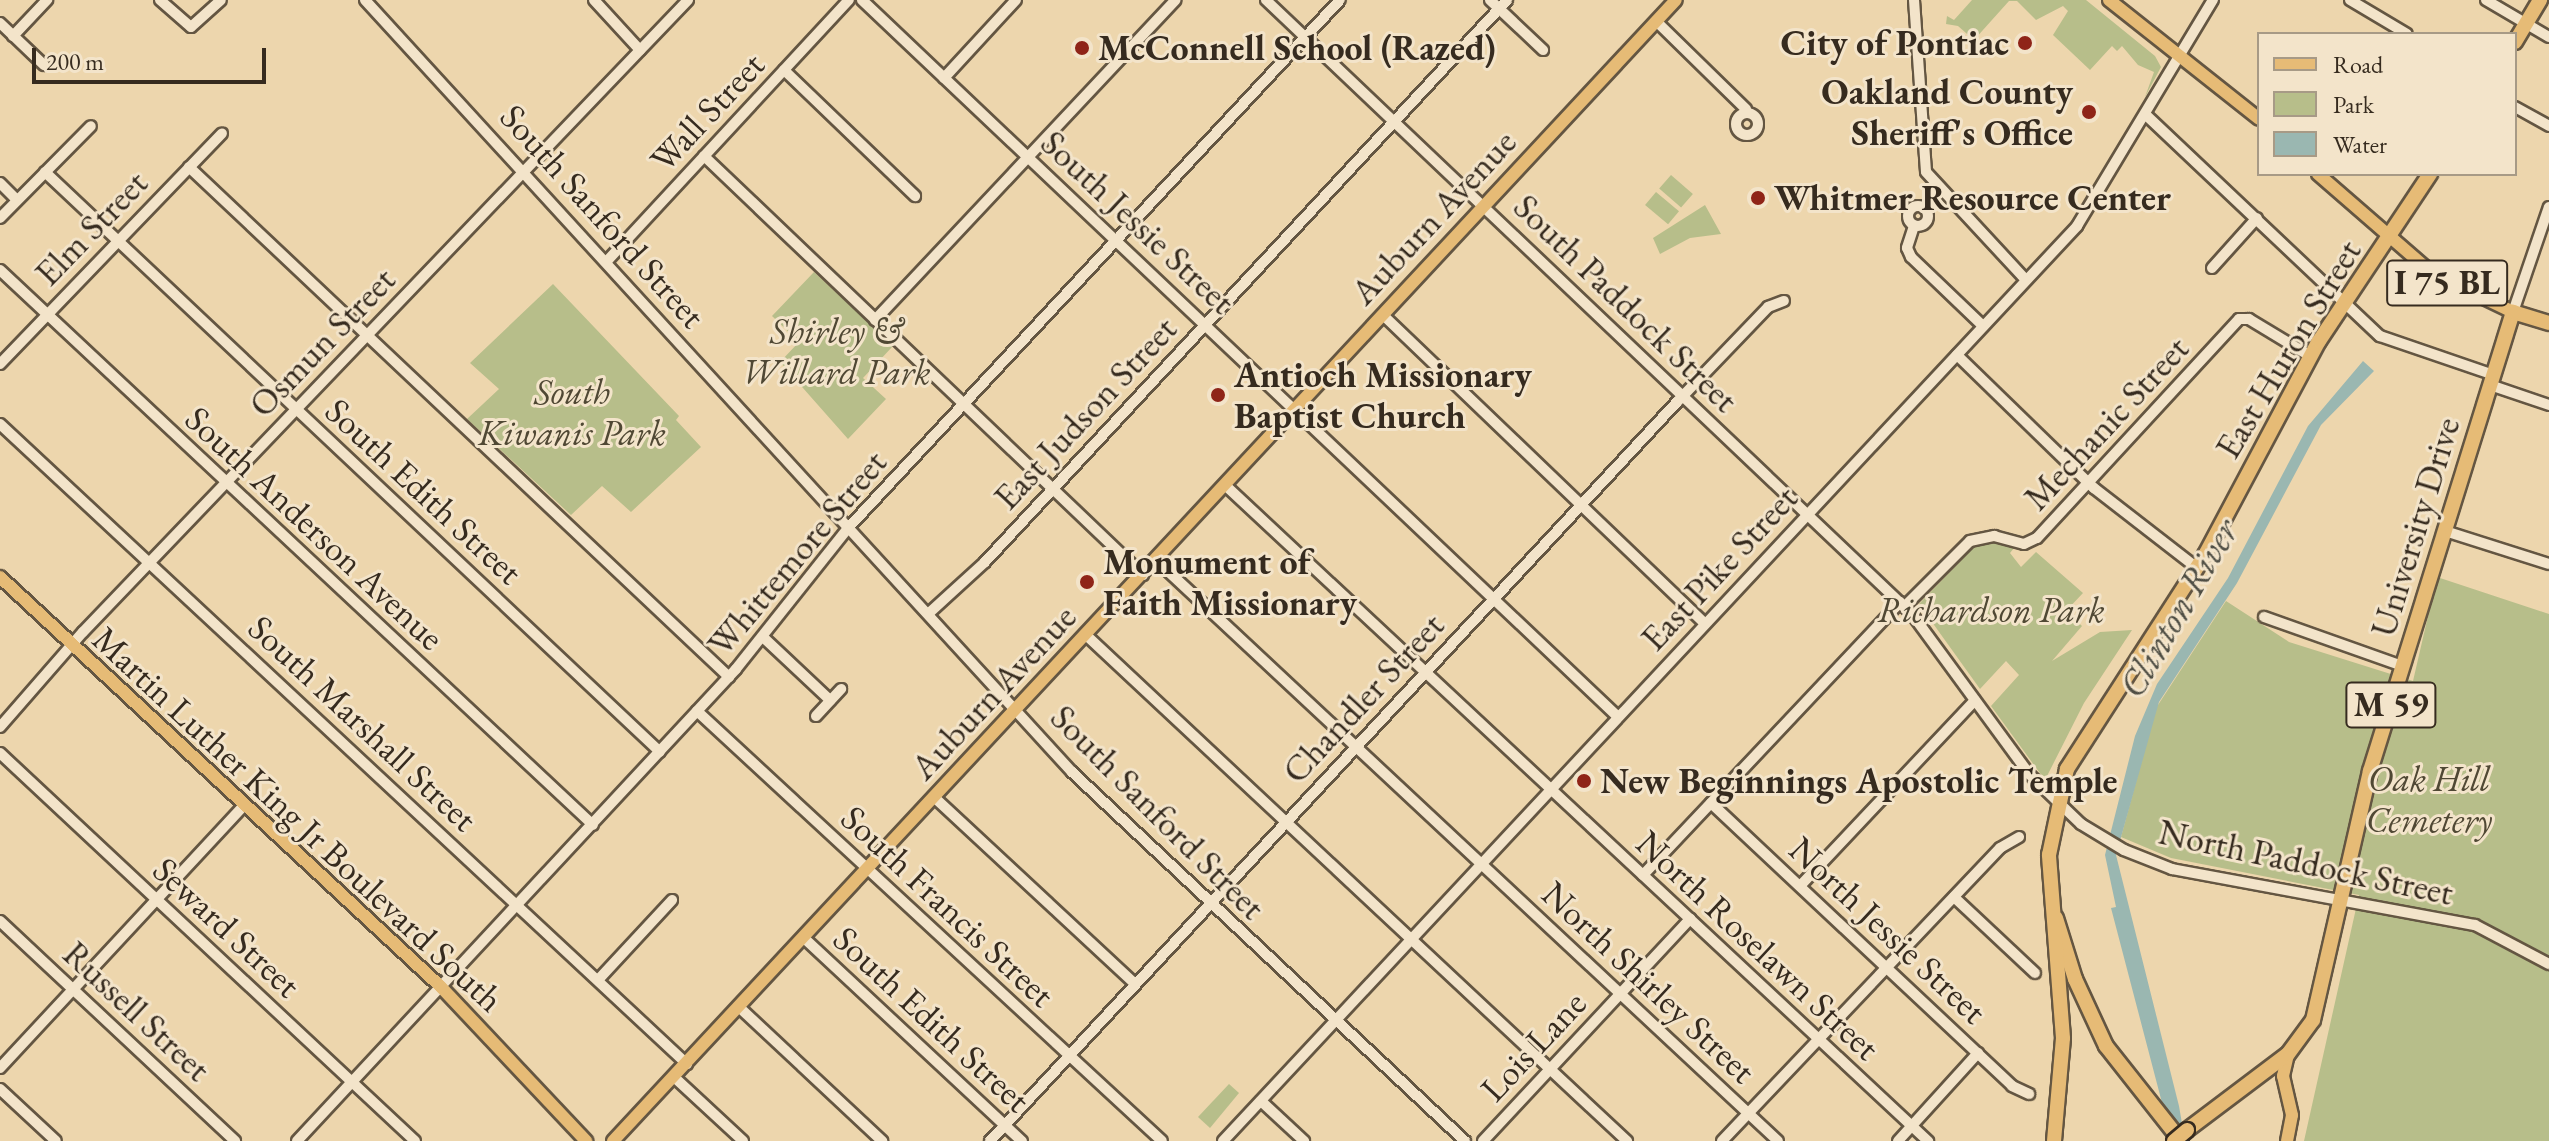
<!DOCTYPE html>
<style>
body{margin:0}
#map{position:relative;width:2549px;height:1141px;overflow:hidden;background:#edd6ad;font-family:"EB Garamond",serif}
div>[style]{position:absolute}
.green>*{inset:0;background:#b7be8a;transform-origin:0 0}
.water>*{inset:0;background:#9ab7b1}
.roads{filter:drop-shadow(2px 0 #645642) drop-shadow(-2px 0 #645642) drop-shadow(0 2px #645642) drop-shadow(0 -2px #645642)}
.minor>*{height:10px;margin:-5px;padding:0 5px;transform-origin:5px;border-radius:5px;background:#f3e4ca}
.minor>.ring{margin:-5px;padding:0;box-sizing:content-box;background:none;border:10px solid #f3e4ca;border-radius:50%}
.major>*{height:12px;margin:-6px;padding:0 6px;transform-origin:6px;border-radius:6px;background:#e6bb76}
.highway>*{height:14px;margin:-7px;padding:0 7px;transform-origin:7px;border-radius:7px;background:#e6bb76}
.bridges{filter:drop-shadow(2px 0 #362b1f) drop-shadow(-2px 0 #362b1f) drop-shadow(0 2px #362b1f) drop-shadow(0 -2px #362b1f)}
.highway-bridge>*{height:14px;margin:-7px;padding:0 7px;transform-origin:7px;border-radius:7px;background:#e6bb76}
.dots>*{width:22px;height:22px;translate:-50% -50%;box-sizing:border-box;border:4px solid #f3e4ca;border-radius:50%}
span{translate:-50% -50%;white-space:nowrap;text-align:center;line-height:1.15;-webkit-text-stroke:6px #f3e4ca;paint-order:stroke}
.shield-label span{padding:2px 6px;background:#f3e4ca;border:2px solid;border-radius:6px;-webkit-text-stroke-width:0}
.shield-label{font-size:34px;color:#362b1f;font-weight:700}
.poi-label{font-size:36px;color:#362b1f;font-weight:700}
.right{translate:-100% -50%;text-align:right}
.left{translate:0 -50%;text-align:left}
.street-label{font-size:36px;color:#362b1f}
.park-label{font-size:36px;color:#504834;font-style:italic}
.water-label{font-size:38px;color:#4f4e44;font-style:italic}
.legend{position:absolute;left:2257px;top:32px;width:260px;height:144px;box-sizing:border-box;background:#f3e4ca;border:2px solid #a79a86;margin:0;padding:10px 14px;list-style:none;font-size:24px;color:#362b1f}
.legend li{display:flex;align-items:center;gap:16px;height:40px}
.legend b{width:40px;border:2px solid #a79a86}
.scale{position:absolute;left:32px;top:48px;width:234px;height:36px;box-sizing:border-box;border:4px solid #362b1f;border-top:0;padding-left:10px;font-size:24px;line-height:28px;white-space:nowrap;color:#362b1f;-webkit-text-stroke:6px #f3e4ca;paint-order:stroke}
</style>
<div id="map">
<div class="green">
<div style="clip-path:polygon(1972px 0,2086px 0,2155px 56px,2161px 67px,2145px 97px,2154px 72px,2138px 65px,2122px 46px,2117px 51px,2112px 46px,2090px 70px,2053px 35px,2068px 11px,2063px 6px,2036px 20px,2017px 1px,2009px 1px,1974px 40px,1958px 26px,1946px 24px,1947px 16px,1954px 20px)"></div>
<div style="left:1671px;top:175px;width:29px;height:18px;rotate:41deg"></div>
<div style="left:1656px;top:192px;width:30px;height:17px;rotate:40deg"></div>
<div style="clip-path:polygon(1705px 205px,1721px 234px,1690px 238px,1660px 254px,1653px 238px)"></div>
<div style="clip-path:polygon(814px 272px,893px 346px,863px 378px,886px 399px,848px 439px,780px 362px,799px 342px,772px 316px)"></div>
<div style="clip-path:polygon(553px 284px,679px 416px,676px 420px,701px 447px,631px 512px,602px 486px,571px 515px,467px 419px,499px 389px,470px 363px)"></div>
<div style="clip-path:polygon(1989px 540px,2014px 548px,2010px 553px,2021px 567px,2036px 552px,2083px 593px,2066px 611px,2082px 626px,2052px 661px,2100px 632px,2132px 630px,2084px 703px,2045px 780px,1991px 706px,2019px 675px,2006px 661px,1980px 689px,1919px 604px,1979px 542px)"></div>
<div style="clip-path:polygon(2437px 577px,2549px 614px,2549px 1141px,2304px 1141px,2359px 895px,2171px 858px,2121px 837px,2156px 708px,2226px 601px,2289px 642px,2413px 681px)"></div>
<div style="clip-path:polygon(1229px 1084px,1239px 1093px,1210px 1128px,1198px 1117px)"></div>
</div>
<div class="water">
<div style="clip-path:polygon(2363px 361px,2374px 371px,2321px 425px,2237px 583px,2159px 702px,2116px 855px,2179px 1106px,2185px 1141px,2172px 1141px,2111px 908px,2116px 907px,2105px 855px,2135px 736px,2157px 684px,2228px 578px,2308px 426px)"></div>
</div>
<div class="roads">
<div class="minor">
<div style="left:160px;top:0;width:41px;rotate:41.1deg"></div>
<div style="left:191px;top:27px;width:40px;rotate:-42deg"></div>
<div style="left:365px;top:0;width:1047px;rotate:47.52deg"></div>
<div style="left:1072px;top:772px;width:539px;rotate:43.2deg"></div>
<div style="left:594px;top:0;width:68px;rotate:47.4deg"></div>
<div style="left:862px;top:0;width:1042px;rotate:43.48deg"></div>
<div style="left:1266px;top:0;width:891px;rotate:43.55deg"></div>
<div style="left:1912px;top:614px;width:198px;rotate:53.8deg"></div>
<div style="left:2029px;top:774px;width:72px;rotate:43.9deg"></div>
<div style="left:2081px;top:824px;width:50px;rotate:31.2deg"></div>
<div style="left:2124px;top:850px;width:52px;rotate:21.6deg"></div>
<div style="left:2172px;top:869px;width:308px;rotate:10.5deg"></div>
<div style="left:2475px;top:925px;width:84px;rotate:27.8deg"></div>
<div style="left:1490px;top:0;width:73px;rotate:43.3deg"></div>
<div style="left:1914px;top:0;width:172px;rotate:86deg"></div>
<div style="left:1926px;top:172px;width:147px;rotate:47.2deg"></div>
<div style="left:2350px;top:0;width:66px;rotate:30.8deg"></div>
<div style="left:2486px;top:0;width:73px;rotate:30.4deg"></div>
<div style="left:1656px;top:21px;width:126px;rotate:44.4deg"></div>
<div style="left:0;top:23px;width:61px;rotate:43.7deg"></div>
<div style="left:13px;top:36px;width:50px;rotate:-46.6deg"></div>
<div style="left:784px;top:70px;width:182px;rotate:43.9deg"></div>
<div style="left:944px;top:78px;width:106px;rotate:-47.3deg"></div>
<div style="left:2515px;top:107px;width:39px;rotate:29deg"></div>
<div class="ring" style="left:1736px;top:113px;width:12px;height:12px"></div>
<div style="left:2146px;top:115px;width:322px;rotate:43.4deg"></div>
<div style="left:2380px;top:336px;width:120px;rotate:18.9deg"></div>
<div style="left:704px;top:156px;width:607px;rotate:43.66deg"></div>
<div style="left:189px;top:167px;width:743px;rotate:43.36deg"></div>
<div style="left:45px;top:172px;width:845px;rotate:43.32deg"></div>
<div style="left:0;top:183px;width:24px;rotate:45deg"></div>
<div class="ring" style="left:1908px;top:206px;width:10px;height:10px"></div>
<div style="left:0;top:218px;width:129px;rotate:-45.3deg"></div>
<div style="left:1914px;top:226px;width:23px;rotate:108deg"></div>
<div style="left:1907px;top:248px;width:10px;rotate:66deg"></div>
<div style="left:1911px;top:257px;width:100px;rotate:43.8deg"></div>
<div style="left:607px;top:261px;width:356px;rotate:-47.2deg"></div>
<div style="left:2212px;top:268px;width:67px;rotate:-48deg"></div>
<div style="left:0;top:270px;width:812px;rotate:43.1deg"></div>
<div style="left:2513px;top:312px;width:111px;rotate:-71.1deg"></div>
<div style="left:1383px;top:315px;width:446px;rotate:43.8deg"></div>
<div style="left:875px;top:320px;width:439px;rotate:-46.8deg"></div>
<div style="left:1957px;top:355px;width:191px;rotate:44.2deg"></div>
<div style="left:2094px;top:488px;width:130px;rotate:37.8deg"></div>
<div style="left:0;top:364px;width:320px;rotate:-46.1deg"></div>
<div style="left:2490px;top:385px;width:62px;rotate:18.7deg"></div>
<div style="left:0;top:424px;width:939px;rotate:42.97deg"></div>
<div style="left:1225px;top:485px;width:962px;rotate:43.02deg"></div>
<div style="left:2445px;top:531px;width:109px;rotate:17.6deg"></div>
<div style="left:1156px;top:560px;width:851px;rotate:43.05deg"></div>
<div style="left:1904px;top:607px;width:93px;rotate:-45deg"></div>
<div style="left:1970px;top:541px;width:25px;rotate:-12deg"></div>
<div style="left:1994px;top:536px;width:31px;rotate:15deg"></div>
<div style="left:2024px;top:544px;width:14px;rotate:-25deg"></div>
<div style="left:2037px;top:538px;width:298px;rotate:-47.3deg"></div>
<div style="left:2239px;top:319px;width:10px"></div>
<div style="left:2249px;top:319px;width:71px;rotate:31.2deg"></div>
<div style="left:928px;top:614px;width:77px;rotate:-42.4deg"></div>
<div style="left:985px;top:562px;width:767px;rotate:-47.11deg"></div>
<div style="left:2264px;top:617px;width:146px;rotate:19.5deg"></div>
<div style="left:1086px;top:635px;width:741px;rotate:43.09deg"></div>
<div style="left:764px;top:638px;width:91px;rotate:43.2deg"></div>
<div style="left:697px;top:711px;width:633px;rotate:42.76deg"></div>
<div style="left:816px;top:716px;width:37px;rotate:-47deg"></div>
<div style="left:0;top:727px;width:126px;rotate:-48.9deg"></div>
<div style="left:83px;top:632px;width:875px;rotate:-46.25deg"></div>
<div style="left:0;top:753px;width:568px;rotate:43.07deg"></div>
<div style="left:935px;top:798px;width:273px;rotate:42.9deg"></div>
<div style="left:1711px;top:803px;width:413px;rotate:43.2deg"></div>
<div style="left:2012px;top:1086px;width:19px;rotate:25deg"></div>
<div style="left:1643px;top:875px;width:375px;rotate:-46.7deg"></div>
<div style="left:1800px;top:886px;width:255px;rotate:-46.7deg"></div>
<div style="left:1954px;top:897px;width:111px;rotate:43.2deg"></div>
<div style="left:0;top:921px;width:322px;rotate:43.1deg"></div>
<div style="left:804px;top:938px;width:298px;rotate:43deg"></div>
<div style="left:598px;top:980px;width:109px;rotate:-47.2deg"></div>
<div style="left:740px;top:1008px;width:195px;rotate:43.1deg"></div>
<div style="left:0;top:1068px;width:359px;rotate:-47.1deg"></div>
<div style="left:674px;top:1077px;width:94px;rotate:42.8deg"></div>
<div style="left:0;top:1089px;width:76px;rotate:42.9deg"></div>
<div style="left:1261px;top:1101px;width:59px;rotate:42.9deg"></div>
<div style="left:297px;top:1141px;width:645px;rotate:-47.07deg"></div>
<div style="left:736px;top:669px;width:181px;rotate:-51.5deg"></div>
<div style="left:849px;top:527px;width:720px;rotate:-47.03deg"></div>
<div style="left:990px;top:1141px;width:1009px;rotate:-47.09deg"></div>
<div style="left:1677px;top:402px;width:132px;rotate:-46.2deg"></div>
<div style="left:1768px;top:307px;width:17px;rotate:-21deg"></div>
<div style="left:1223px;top:1141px;width:1252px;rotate:-46.97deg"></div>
<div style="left:2077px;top:226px;width:264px;rotate:-59deg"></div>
<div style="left:1483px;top:1141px;width:304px;rotate:-47deg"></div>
<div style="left:1722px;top:1141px;width:404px;rotate:-46.5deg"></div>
<div style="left:2000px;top:848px;width:22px;rotate:-30deg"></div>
<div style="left:1898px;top:1141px;width:119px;rotate:-47.7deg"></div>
</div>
<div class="major">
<div style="left:2109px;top:0;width:191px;rotate:38.4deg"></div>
<div style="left:2318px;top:174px;width:151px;rotate:41deg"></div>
<div style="left:2432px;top:273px;width:90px;rotate:25.7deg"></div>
<div style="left:0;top:577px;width:602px;rotate:42.91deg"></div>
<div style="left:441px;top:987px;width:212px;rotate:46.7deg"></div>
<div style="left:613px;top:1141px;width:1559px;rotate:-47.03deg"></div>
<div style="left:2287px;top:1141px;width:26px;rotate:-79deg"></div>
<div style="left:2292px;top:1115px;width:40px;rotate:-103deg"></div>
<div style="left:2283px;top:1076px;width:23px;rotate:-77deg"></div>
</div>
<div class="highway">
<div style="left:2515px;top:42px;width:49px;rotate:-59.2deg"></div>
<div style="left:2056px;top:918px;width:64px;rotate:72.7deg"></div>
<div style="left:2075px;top:979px;width:74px;rotate:65.2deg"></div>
<div style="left:2106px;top:1046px;width:121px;rotate:51.7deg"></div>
<div style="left:2187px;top:1130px;width:126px;rotate:-37deg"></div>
<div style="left:2288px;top:1054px;width:42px;rotate:-53.7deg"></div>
<div style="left:2313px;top:1020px;width:255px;rotate:-77.1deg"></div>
<div style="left:2370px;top:771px;width:481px;rotate:-72.7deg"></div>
<div style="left:2513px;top:312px;width:38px;rotate:17deg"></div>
<div style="left:2054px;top:1141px;width:103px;rotate:-85deg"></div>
<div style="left:2063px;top:1038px;width:184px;rotate:-94.4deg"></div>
<div style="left:2049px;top:855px;width:88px;rotate:-78.2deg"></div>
<div style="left:2067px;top:769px;width:255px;rotate:-57.2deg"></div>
<div style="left:2205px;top:555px;width:242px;rotate:-62deg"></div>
<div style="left:2319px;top:341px;width:201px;rotate:-56.4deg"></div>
</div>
</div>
<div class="bridges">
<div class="highway-bridge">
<div style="left:2174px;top:1141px;width:17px;rotate:-40deg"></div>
</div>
</div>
<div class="dots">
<div style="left:2025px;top:43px;background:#8f2418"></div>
<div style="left:1082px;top:48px;background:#8f2418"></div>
<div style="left:2089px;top:112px;background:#8f2418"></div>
<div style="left:1758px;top:198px;background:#8f2418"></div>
<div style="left:1218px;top:395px;background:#8f2418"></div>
<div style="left:1087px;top:582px;background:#8f2418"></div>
<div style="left:1584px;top:781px;background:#8f2418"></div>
</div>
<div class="shield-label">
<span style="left:2447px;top:283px">I 75 BL</span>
<span style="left:2391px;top:705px">M 59</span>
</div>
<div class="poi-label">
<span class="right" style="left:2009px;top:43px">City of Pontiac</span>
<span class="left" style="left:1098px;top:48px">McConnell School (Razed)</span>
<span class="right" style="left:2073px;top:112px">Oakland County<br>Sheriff's Office</span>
<span class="left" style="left:1774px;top:198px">Whitmer Resource Center</span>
<span class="left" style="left:1234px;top:395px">Antioch Missionary<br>Baptist Church</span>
<span class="left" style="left:1103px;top:582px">Monument of<br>Faith Missionary</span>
<span class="left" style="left:1600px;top:781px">New Beginnings Apostolic Temple</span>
</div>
<div class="street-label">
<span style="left:707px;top:112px;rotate:-47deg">Wall Street</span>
<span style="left:603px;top:216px;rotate:48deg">South Sanford Street</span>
<span style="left:1433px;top:217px;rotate:-47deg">Auburn Avenue</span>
<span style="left:1138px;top:222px;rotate:43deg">South Jessie Street</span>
<span style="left:91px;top:228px;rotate:-46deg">Elm Street</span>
<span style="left:1626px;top:303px;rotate:44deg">South Paddock Street</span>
<span style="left:322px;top:342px;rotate:-46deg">Osmun Street</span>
<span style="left:2288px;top:349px;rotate:-59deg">East Huron Street</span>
<span style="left:1085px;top:413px;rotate:-47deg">East Judson Street</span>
<span style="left:2106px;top:423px;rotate:-47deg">Mechanic Street</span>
<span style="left:424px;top:491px;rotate:43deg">South Edith Street</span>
<span style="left:2415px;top:527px;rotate:-73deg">University Drive</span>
<span style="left:315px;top:528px;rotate:43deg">South Anderson Avenue</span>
<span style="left:797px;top:553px;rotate:-50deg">Whittemore Street</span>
<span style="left:1719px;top:568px;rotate:-47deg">East Pike Street</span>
<span style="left:993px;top:692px;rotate:-47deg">Auburn Avenue</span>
<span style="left:1363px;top:698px;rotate:-47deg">Chandler Street</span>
<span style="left:363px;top:723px;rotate:43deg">South Marshall Street</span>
<span style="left:1158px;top:812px;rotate:45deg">South Sanford Street</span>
<span style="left:298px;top:819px;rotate:43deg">Martin Luther King Jr Boulevard South</span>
<span style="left:2306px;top:862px;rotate:12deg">North Paddock Street</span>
<span style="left:948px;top:906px;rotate:43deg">South Francis Street</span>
<span style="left:227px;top:927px;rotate:43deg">Seward Street</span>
<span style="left:1888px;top:930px;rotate:43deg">North Jessie Street</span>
<span style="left:1758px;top:945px;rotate:43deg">North Roselawn Street</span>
<span style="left:1649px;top:982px;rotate:43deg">North Shirley Street</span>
<span style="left:137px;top:1011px;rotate:43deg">Russell Street</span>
<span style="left:932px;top:1019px;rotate:43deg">South Edith Street</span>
<span style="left:1533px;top:1046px;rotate:-47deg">Lois Lane</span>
</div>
<div class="park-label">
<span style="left:836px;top:351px">Shirley &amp;<br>Willard Park</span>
<span style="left:572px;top:412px">South<br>Kiwanis Park</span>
<span style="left:1991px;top:610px">Richardson Park</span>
<span style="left:2429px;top:799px">Oak Hill<br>Cemetery</span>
</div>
<div class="water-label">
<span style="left:2178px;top:608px;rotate:-60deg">Clinton River</span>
</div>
<ul class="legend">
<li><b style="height:10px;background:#e6bb76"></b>Road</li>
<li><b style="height:22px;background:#b7be8a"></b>Park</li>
<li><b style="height:22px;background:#9ab7b1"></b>Water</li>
</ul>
<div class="scale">200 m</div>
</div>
